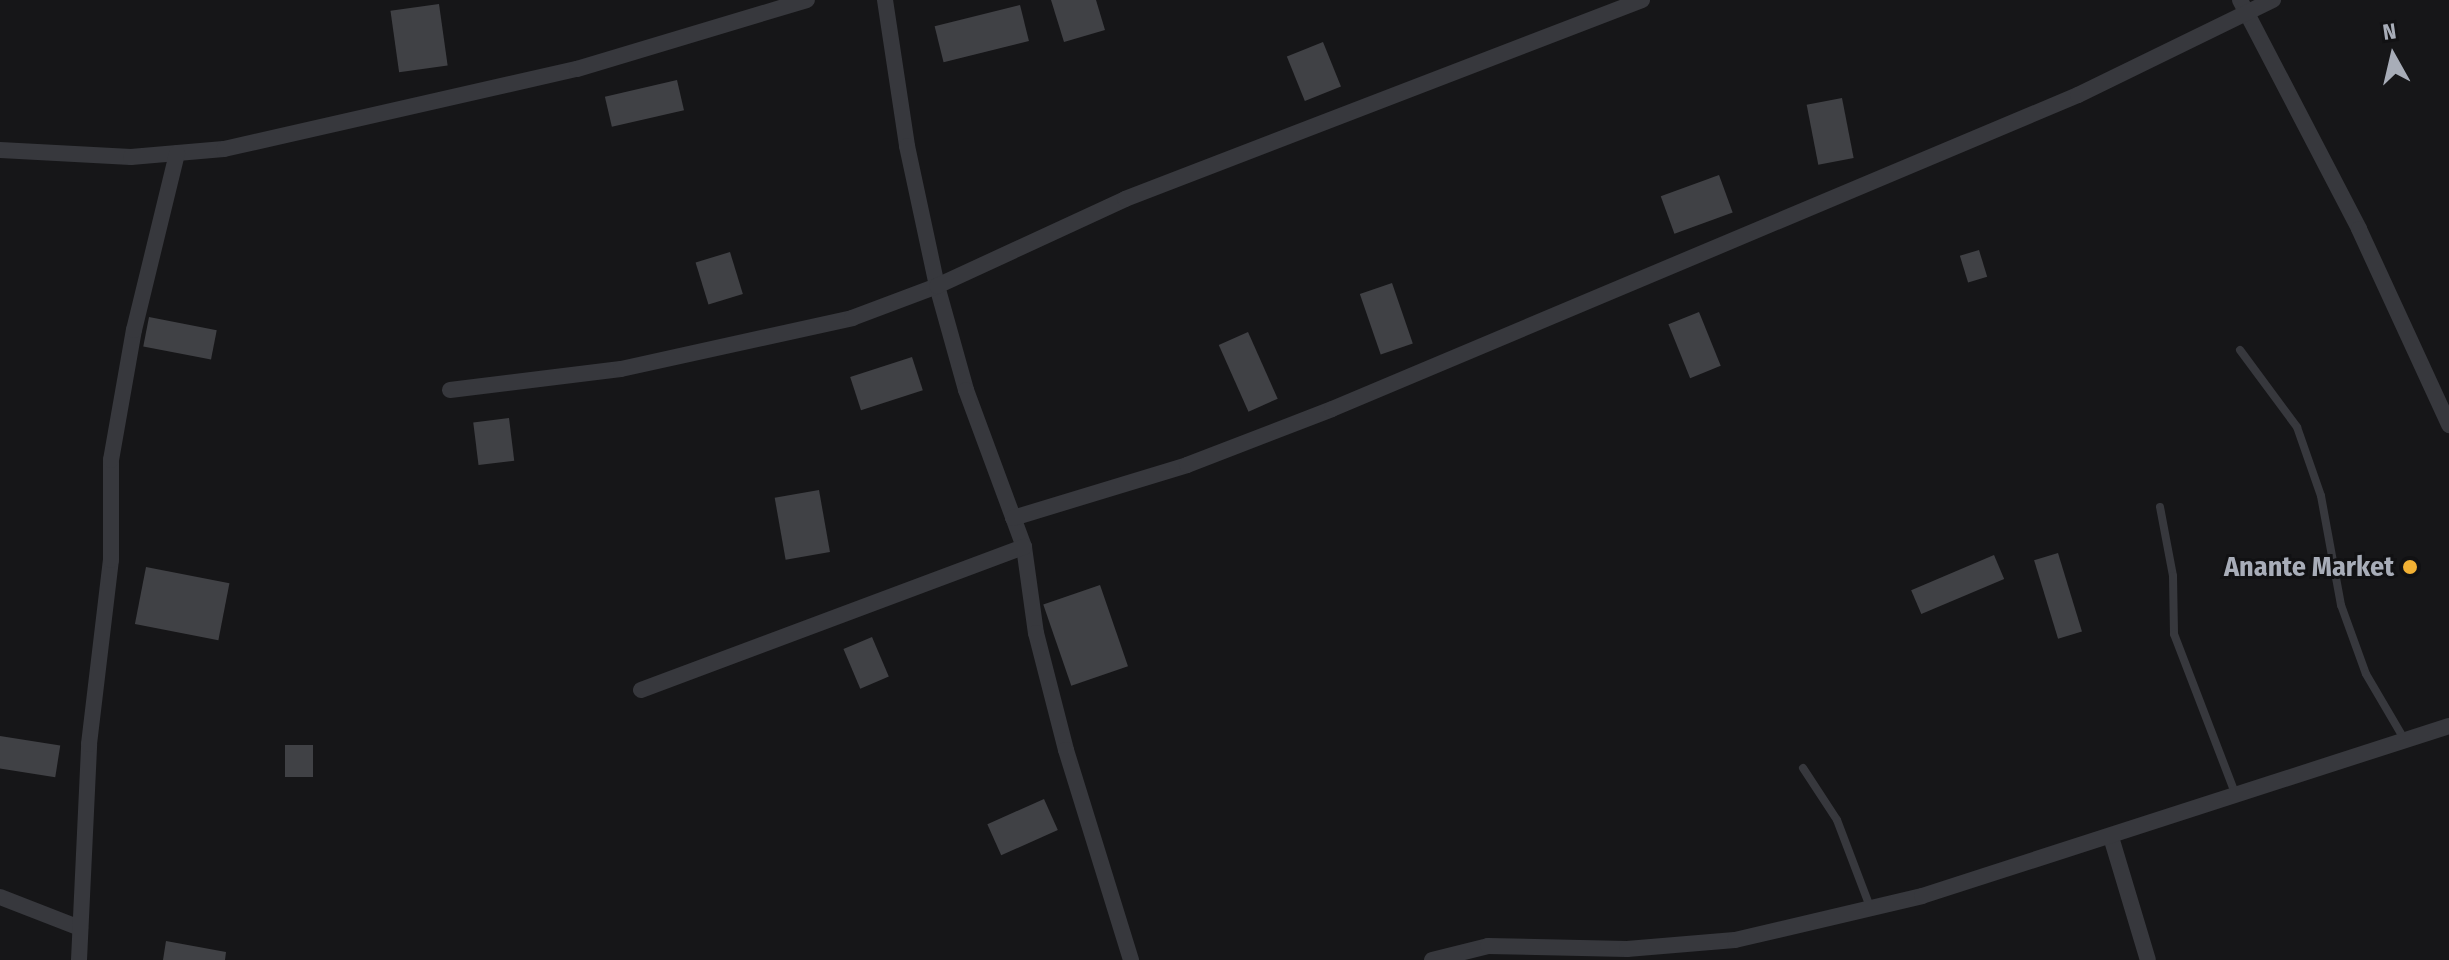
<!DOCTYPE html>
<style>
body{margin:0}
#map{position:relative;width:2449px;height:960px;overflow:hidden;background:#161618;font-family:"Fira Sans Condensed",sans-serif}
div>[style]{position:absolute}
.building>*{inset:0;background:#404145;transform-origin:0 0}
.lane>*{height:8px;margin:-4px;padding:0 4px;transform-origin:4px;border-radius:4px;background:#37383d}
.street>*{height:16px;margin:-8px;padding:0 8px;transform-origin:8px;border-radius:8px;background:#37383d}
.dots>*{width:22px;height:22px;translate:-50% -50%;box-sizing:border-box;border:4px solid #111113;border-radius:50%}
span{translate:-50% -50%;white-space:nowrap;text-align:center;line-height:1.15;-webkit-text-stroke:6px #111113;paint-order:stroke}
.poi-label{font-size:28px;color:#a8adb8;font-weight:700}
.right{translate:-100% -50%;text-align:right}
.north{position:absolute;left:2353px;top:16px;width:80px;height:80px;-webkit-text-stroke:6px #111113;paint-order:stroke;rotate:352deg;font-size:22px;font-weight:700;line-height:32px;text-align:center;color:#a8adb8}
.north::after{content:'';display:block;margin:auto;width:28px;height:36px;background:#a8adb8;clip-path:polygon(50% 0,100% 100%,50% 72%,0 100%)}
</style>
<div id="map">
<div class="building">
<div style="clip-path:polygon(1051px 0,1096px 0,1105px 30px,1064px 42px)"></div>
<div style="left:439px;top:4px;width:62px;height:49px;rotate:82deg"></div>
<div style="left:1020px;top:5px;width:37px;height:88px;rotate:76deg"></div>
<div style="left:1323px;top:42px;width:48px;height:39px;rotate:68deg"></div>
<div style="left:677px;top:80px;width:31px;height:74px;rotate:77deg"></div>
<div style="left:1842px;top:98px;width:61px;height:36px;rotate:79deg"></div>
<div style="left:1719px;top:175px;width:40px;height:62px;rotate:70deg"></div>
<div style="left:1979px;top:250px;width:28px;height:20px;rotate:73deg"></div>
<div style="left:730px;top:252px;width:44px;height:36px;rotate:73deg"></div>
<div style="left:1392px;top:283px;width:64px;height:34px;rotate:71deg"></div>
<div style="left:1699px;top:312px;width:58px;height:33px;rotate:68deg"></div>
<div style="left:149px;top:317px;width:69px;height:30px;rotate:11deg"></div>
<div style="left:1248px;top:332px;width:73px;height:32px;rotate:66deg"></div>
<div style="left:912px;top:357px;width:35px;height:65px;rotate:72deg"></div>
<div style="left:509px;top:418px;width:43px;height:36px;rotate:83deg"></div>
<div style="left:819px;top:490px;width:63px;height:45px;rotate:80deg"></div>
<div style="left:2058px;top:553px;width:82px;height:25px;rotate:73deg"></div>
<div style="left:1994px;top:555px;width:26px;height:90px;rotate:67deg"></div>
<div style="left:146px;top:567px;width:85px;height:58px;rotate:11deg"></div>
<div style="left:1100px;top:585px;width:86px;height:60px;rotate:71deg"></div>
<div style="left:872px;top:637px;width:43px;height:31px;rotate:67deg"></div>
<div style="left:0;top:736px;width:61px;height:32px;rotate:9deg"></div>
<div style="left:285px;top:745px;width:28px;height:32px"></div>
<div style="left:1044px;top:799px;width:34px;height:62px;rotate:66deg"></div>
<div style="clip-path:polygon(166px 941px,226px 952px,225px 960px,163px 960px)"></div>
</div>
<div class="lane">
<div style="left:2240px;top:350px;width:96px;rotate:53.5deg"></div>
<div style="left:2297px;top:427px;width:73px;rotate:70.8deg"></div>
<div style="left:2321px;top:496px;width:111px;rotate:79.6deg"></div>
<div style="left:2341px;top:605px;width:73px;rotate:70.1deg"></div>
<div style="left:2366px;top:674px;width:73px;rotate:59.6deg"></div>
<div style="left:2160px;top:507px;width:70px;rotate:79.3deg"></div>
<div style="left:2173px;top:576px;width:58px;rotate:89deg"></div>
<div style="left:2174px;top:634px;width:170px;rotate:69deg"></div>
<div style="left:1803px;top:768px;width:62px;rotate:56.8deg"></div>
<div style="left:1837px;top:820px;width:93px;rotate:69.2deg"></div>
</div>
<div class="street">
<div style="left:885px;top:0;width:148px;rotate:81.4deg"></div>
<div style="left:907px;top:146px;width:143px;rotate:77.9deg"></div>
<div style="left:937px;top:286px;width:108px;rotate:74.4deg"></div>
<div style="left:966px;top:390px;width:167px;rotate:69.7deg"></div>
<div style="left:1024px;top:547px;width:87px;rotate:82.1deg"></div>
<div style="left:1036px;top:633px;width:121px;rotate:75.6deg"></div>
<div style="left:1066px;top:750px;width:220px;rotate:72.8deg"></div>
<div style="left:2240px;top:0;width:258px;rotate:62.5deg"></div>
<div style="left:2359px;top:229px;width:216px;rotate:65.3deg"></div>
<div style="left:0;top:150px;width:131px;rotate:3.1deg"></div>
<div style="left:131px;top:157px;width:93px;rotate:-4.9deg"></div>
<div style="left:224px;top:149px;width:362px;rotate:-12.8deg"></div>
<div style="left:577px;top:69px;width:240px;rotate:-16.7deg"></div>
<div style="left:450px;top:390px;width:172px;rotate:-7deg"></div>
<div style="left:621px;top:369px;width:237px;rotate:-12.4deg"></div>
<div style="left:852px;top:318px;width:91px;rotate:-20.6deg"></div>
<div style="left:937px;top:286px;width:207px;rotate:-24.8deg"></div>
<div style="left:1125px;top:199px;width:554px;rotate:-21.05deg"></div>
<div style="left:1013px;top:518px;width:182px;rotate:-16.9deg"></div>
<div style="left:1187px;top:465px;width:155px;rotate:-21.1deg"></div>
<div style="left:1332px;top:409px;width:809px;rotate:-22.83deg"></div>
<div style="left:2078px;top:95px;width:217px;rotate:-26deg"></div>
<div style="left:641px;top:690px;width:409px;rotate:-20.5deg"></div>
<div style="left:2111px;top:837px;width:128px;rotate:73.3deg"></div>
<div style="left:0;top:897px;width:86px;rotate:21.2deg"></div>
<div style="left:79px;top:960px;width:216px;rotate:-87.3deg"></div>
<div style="left:89px;top:744px;width:185px;rotate:-83.2deg"></div>
<div style="left:111px;top:560px;width:100px;rotate:-90deg"></div>
<div style="left:111px;top:460px;width:132px;rotate:-80deg"></div>
<div style="left:134px;top:330px;width:182px;rotate:-76.3deg"></div>
<div style="left:1432px;top:960px;width:58px;rotate:-14deg"></div>
<div style="left:1488px;top:946px;width:139px;rotate:1.2deg"></div>
<div style="left:1627px;top:949px;width:108px;rotate:-4.8deg"></div>
<div style="left:1735px;top:940px;width:192px;rotate:-13.2deg"></div>
<div style="left:1922px;top:896px;width:554px;rotate:-17.88deg"></div>
</div>
<div class="dots">
<div style="left:2410px;top:567px;background:#f2b134"></div>
</div>
<div class="poi-label">
<span class="right" style="left:2394px;top:567px">Anante Market</span>
</div>
<div class="north">N</div>
</div>
